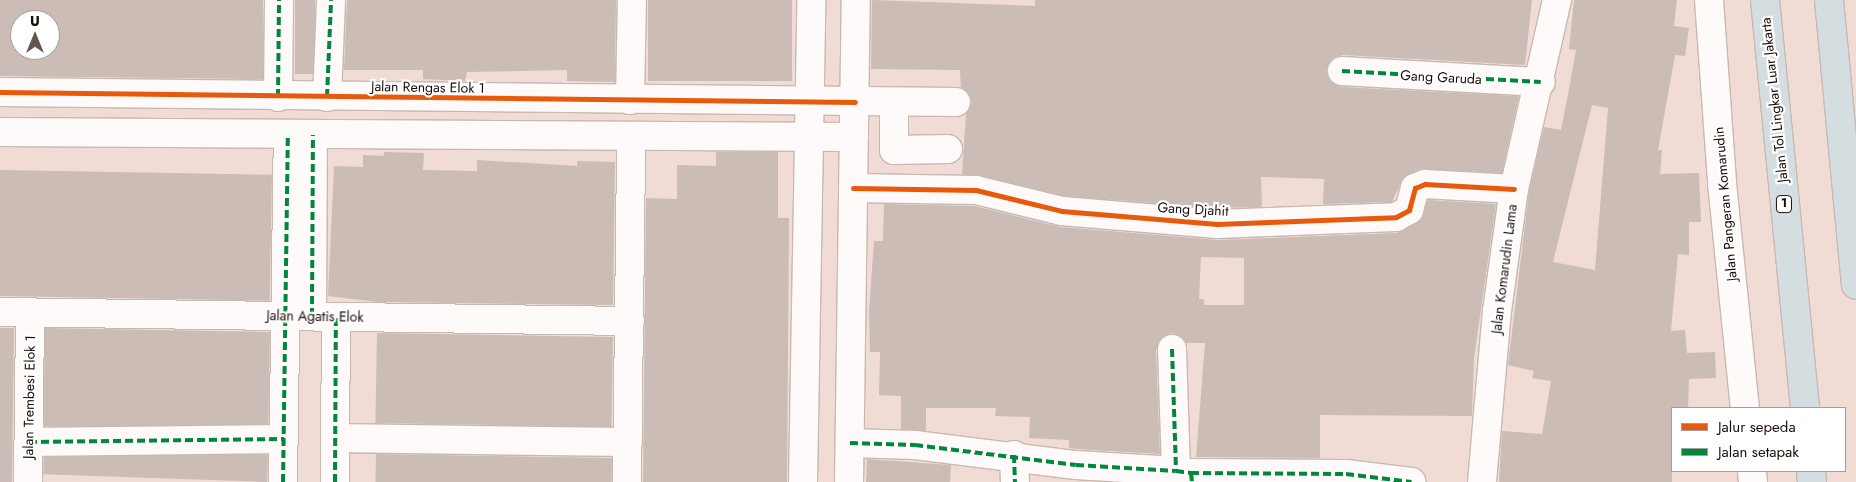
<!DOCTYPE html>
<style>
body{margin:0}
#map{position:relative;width:1856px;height:482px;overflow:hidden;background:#f0dcd4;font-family:Jost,sans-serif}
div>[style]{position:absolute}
.building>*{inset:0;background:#cbbcb5;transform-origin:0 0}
.roads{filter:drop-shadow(1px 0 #c8b8b2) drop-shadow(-1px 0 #c8b8b2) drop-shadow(0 1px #c8b8b2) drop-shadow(0 -1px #c8b8b2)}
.minor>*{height:28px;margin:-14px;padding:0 14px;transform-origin:14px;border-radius:14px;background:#fdfaf9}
.highway>*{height:28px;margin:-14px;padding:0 14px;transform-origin:14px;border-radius:14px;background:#d4dee0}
.quiet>*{height:4px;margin-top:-2px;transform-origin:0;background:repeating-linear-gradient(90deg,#00873e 0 8px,transparent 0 12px)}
.cycleway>*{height:5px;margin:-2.5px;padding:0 2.5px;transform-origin:2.5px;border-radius:2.5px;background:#e8590c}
span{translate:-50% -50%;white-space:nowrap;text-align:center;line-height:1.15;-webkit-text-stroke:4.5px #fff;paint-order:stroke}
.shield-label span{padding:1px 4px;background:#fff;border:1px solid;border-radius:4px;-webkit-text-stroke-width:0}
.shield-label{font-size:12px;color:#190d08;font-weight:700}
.street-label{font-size:14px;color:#190d08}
.legend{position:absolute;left:1671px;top:407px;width:175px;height:65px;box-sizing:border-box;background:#fff;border:1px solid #a39e9c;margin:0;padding:6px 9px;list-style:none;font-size:15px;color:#190d08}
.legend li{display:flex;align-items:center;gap:10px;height:25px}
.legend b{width:25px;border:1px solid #a39e9c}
.north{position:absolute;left:10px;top:10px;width:50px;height:50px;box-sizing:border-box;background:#fff;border:1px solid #a39e9c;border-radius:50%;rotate:0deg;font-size:14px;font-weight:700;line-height:20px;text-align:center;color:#190d08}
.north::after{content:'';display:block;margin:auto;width:18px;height:22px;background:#64554f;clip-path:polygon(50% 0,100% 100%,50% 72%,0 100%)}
</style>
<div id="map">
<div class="building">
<div style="clip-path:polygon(evenodd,0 0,263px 0,263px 79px,0 76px,0 0,20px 20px,50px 20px,50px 50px,20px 50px,20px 20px)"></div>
<div style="left:295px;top:0;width:20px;height:74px"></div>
<div style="clip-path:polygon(347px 0,616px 0,615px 82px,567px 81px,567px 70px,467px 72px,465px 81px,423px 79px,423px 70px,344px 70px)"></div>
<div style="left:648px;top:0;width:144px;height:81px"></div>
<div style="clip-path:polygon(872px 0,1035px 6px,1035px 0,1532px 0,1525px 65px,1343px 55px,1335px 57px,1326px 70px,1328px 78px,1341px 87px,1519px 96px,1502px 173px,1420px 169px,1403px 178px,1392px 202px,1323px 204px,1324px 179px,1261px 177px,1262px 207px,1217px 208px,1065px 196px,962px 174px,966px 114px,972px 102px,961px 88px,960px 70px,871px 69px)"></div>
<div style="clip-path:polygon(evenodd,1574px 0,1677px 0,1674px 26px,1689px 28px,1685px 56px,1675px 55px,1658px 150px,1662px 150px,1660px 174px,1699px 173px,1701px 222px,1689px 222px,1689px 255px,1678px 254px,1671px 331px,1685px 330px,1687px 353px,1715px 352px,1716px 378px,1689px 379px,1688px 408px,1672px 408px,1672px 482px,1499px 482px,1502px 431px,1542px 434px,1551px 381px,1532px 378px,1534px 371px,1508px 365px,1529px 192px,1544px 127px,1561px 130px,1569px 89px,1576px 50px,1569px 49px,1574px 0,1592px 105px,1608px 108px,1595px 270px,1553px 262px,1592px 105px)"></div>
<div style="clip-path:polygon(384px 152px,424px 153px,423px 170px,477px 171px,477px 160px,577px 166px,577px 161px,615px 162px,613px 305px,378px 302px,328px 296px,334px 166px,363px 167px,363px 155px,384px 156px)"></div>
<div style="clip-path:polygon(716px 152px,778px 152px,778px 218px,789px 218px,787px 482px,643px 482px,646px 198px,677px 199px,677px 165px,716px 166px)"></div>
<div style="left:0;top:170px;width:272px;height:126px;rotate:1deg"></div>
<div style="clip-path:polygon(evenodd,1428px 200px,1496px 204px,1474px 358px,1472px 416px,1320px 415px,1320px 458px,1196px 457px,1205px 343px,1186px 343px,1172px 333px,1163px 336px,1156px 350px,1160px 454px,1077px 449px,1069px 448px,1069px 440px,1029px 438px,1030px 417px,995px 416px,996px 408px,926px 408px,926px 431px,901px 429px,901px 396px,879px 395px,880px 352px,870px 352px,869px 312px,874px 241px,883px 241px,884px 204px,974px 206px,1061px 227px,1218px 240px,1397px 233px,1421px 220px,1428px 200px,1201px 257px,1244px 258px,1244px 305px,1204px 305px,1204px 299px,1199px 299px,1201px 257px)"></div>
<div style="clip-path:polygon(0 328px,14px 328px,12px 482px,0 482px)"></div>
<div style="left:45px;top:328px;width:225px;height:98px;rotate:1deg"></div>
<div style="left:377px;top:333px;width:236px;height:90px;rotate:1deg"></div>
<div style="left:376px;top:454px;width:236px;height:28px;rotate:1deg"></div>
<div style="left:268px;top:455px;width:27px;height:224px;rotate:92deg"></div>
<div style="clip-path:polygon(867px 459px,951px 465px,950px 482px,866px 482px)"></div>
</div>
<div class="roads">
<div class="minor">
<div style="left:1709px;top:0;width:183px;rotate:85.9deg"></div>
<div style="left:1722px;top:183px;width:226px;rotate:84.2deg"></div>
<div style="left:1342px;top:71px;width:199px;rotate:3.2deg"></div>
<div style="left:0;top:92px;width:956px;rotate:0.6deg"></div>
<div style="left:278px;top:97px;width:97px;rotate:-89.4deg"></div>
<div style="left:327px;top:97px;width:97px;rotate:-87.6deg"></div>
<div style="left:630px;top:100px;width:100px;rotate:-88.9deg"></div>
<div style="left:894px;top:102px;width:48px;rotate:90deg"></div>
<div style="left:894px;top:150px;width:54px;rotate:-1.1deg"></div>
<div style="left:0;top:132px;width:854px;rotate:0.34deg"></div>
<div style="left:853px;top:188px;width:123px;rotate:0.9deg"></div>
<div style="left:976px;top:190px;width:89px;rotate:13.7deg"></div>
<div style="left:1062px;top:211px;width:156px;rotate:4.8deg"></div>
<div style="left:1217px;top:224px;width:179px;rotate:-2.2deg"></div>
<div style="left:1396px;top:217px;width:15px;rotate:-28deg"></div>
<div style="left:1409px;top:210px;width:23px;rotate:-75deg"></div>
<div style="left:1415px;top:188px;width:11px;rotate:-22deg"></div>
<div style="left:1425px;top:184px;width:89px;rotate:3.2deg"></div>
<div style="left:0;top:312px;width:630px;rotate:0.82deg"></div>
<div style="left:312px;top:316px;width:181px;rotate:-89.7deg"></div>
<div style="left:1172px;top:349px;width:122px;rotate:88.1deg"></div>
<div style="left:335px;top:438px;width:293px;rotate:0.8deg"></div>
<div style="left:29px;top:442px;width:255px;rotate:-0.7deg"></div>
<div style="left:850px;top:443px;width:65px;rotate:1.8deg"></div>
<div style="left:915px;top:445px;width:162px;rotate:7.1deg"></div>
<div style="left:1076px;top:465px;width:100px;rotate:3.4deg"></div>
<div style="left:1176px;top:471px;width:15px;rotate:8deg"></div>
<div style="left:1191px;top:473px;width:9px;rotate:84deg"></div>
<div style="left:1014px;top:455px;width:27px;rotate:88deg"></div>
<div style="left:1752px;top:471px;width:11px;rotate:85deg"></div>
<div style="left:1191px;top:473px;width:155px;rotate:0.4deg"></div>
<div style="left:1346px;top:474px;width:66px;rotate:6.9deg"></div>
<div style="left:28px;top:482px;width:170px;rotate:-89.3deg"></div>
<div style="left:283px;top:482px;width:347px;rotate:-89.2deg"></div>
<div style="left:335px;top:482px;width:165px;rotate:-89.7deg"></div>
<div style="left:627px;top:482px;width:346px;rotate:-89.3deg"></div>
<div style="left:803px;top:482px;width:482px;rotate:-89deg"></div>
<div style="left:849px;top:482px;width:482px;rotate:-89.2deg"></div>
<div style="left:1482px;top:482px;width:172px;rotate:-85deg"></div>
<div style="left:1497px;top:311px;width:123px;rotate:-82.1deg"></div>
<div style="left:1514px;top:189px;width:194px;rotate:-77.2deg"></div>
</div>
<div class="highway">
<div style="left:1765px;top:0;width:410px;rotate:84.4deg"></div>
<div style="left:1829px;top:0;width:286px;rotate:84.6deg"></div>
<div style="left:1811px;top:471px;width:11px;rotate:85deg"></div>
</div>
</div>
<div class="quiet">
<div style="left:1342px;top:71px;width:199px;rotate:3.2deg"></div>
<div style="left:278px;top:97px;width:97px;rotate:-89.4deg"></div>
<div style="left:327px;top:97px;width:97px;rotate:-87.6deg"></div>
<div style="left:312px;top:316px;width:181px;rotate:-89.7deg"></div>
<div style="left:1172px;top:349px;width:122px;rotate:88.1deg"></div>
<div style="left:29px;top:442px;width:255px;rotate:-0.7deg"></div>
<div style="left:850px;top:443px;width:65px;rotate:1.8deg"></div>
<div style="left:915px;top:445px;width:162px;rotate:7.1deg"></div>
<div style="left:1076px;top:465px;width:100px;rotate:3.4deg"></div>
<div style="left:1176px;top:471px;width:15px;rotate:8deg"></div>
<div style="left:1191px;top:473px;width:9px;rotate:84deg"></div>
<div style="left:1014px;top:455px;width:27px;rotate:88deg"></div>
<div style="left:1191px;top:473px;width:155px;rotate:0.4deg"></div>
<div style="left:1346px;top:474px;width:66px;rotate:6.9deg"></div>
<div style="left:283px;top:482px;width:347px;rotate:-89.2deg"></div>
<div style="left:335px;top:482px;width:165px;rotate:-89.7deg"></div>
</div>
<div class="cycleway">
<div style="left:0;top:92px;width:855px;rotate:0.67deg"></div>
<div style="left:853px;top:188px;width:123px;rotate:0.9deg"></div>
<div style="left:976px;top:190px;width:89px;rotate:13.7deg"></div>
<div style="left:1062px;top:211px;width:156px;rotate:4.8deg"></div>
<div style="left:1217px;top:224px;width:179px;rotate:-2.2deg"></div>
<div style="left:1396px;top:217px;width:15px;rotate:-28deg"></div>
<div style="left:1409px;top:210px;width:23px;rotate:-75deg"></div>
<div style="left:1415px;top:188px;width:11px;rotate:-22deg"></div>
<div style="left:1425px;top:184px;width:89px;rotate:3.2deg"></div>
</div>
<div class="shield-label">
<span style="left:1784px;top:204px">1</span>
</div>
<div class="street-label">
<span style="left:1441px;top:77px;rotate:3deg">Gang Garuda</span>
<span style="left:428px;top:87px;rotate:1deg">Jalan Rengas Elok 1</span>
<span style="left:1774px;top:100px;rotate:-96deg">Jalan Tol Lingkar Luar Jakarta</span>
<span style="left:1725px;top:204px;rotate:-95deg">Jalan Pangeran Komarudin</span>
<span style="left:1193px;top:209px;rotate:3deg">Gang Djahit</span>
<span style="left:1504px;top:269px;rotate:-83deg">Jalan Komarudin Lama</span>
<span style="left:315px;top:316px;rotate:1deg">Jalan Agatis Elok</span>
<span style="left:29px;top:397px;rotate:-89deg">Jalan Trembesi Elok 1</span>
</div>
<ul class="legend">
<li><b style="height:6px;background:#e8590c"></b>Jalur sepeda</li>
<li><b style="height:6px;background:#00873e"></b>Jalan setapak</li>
</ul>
<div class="north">U</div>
</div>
